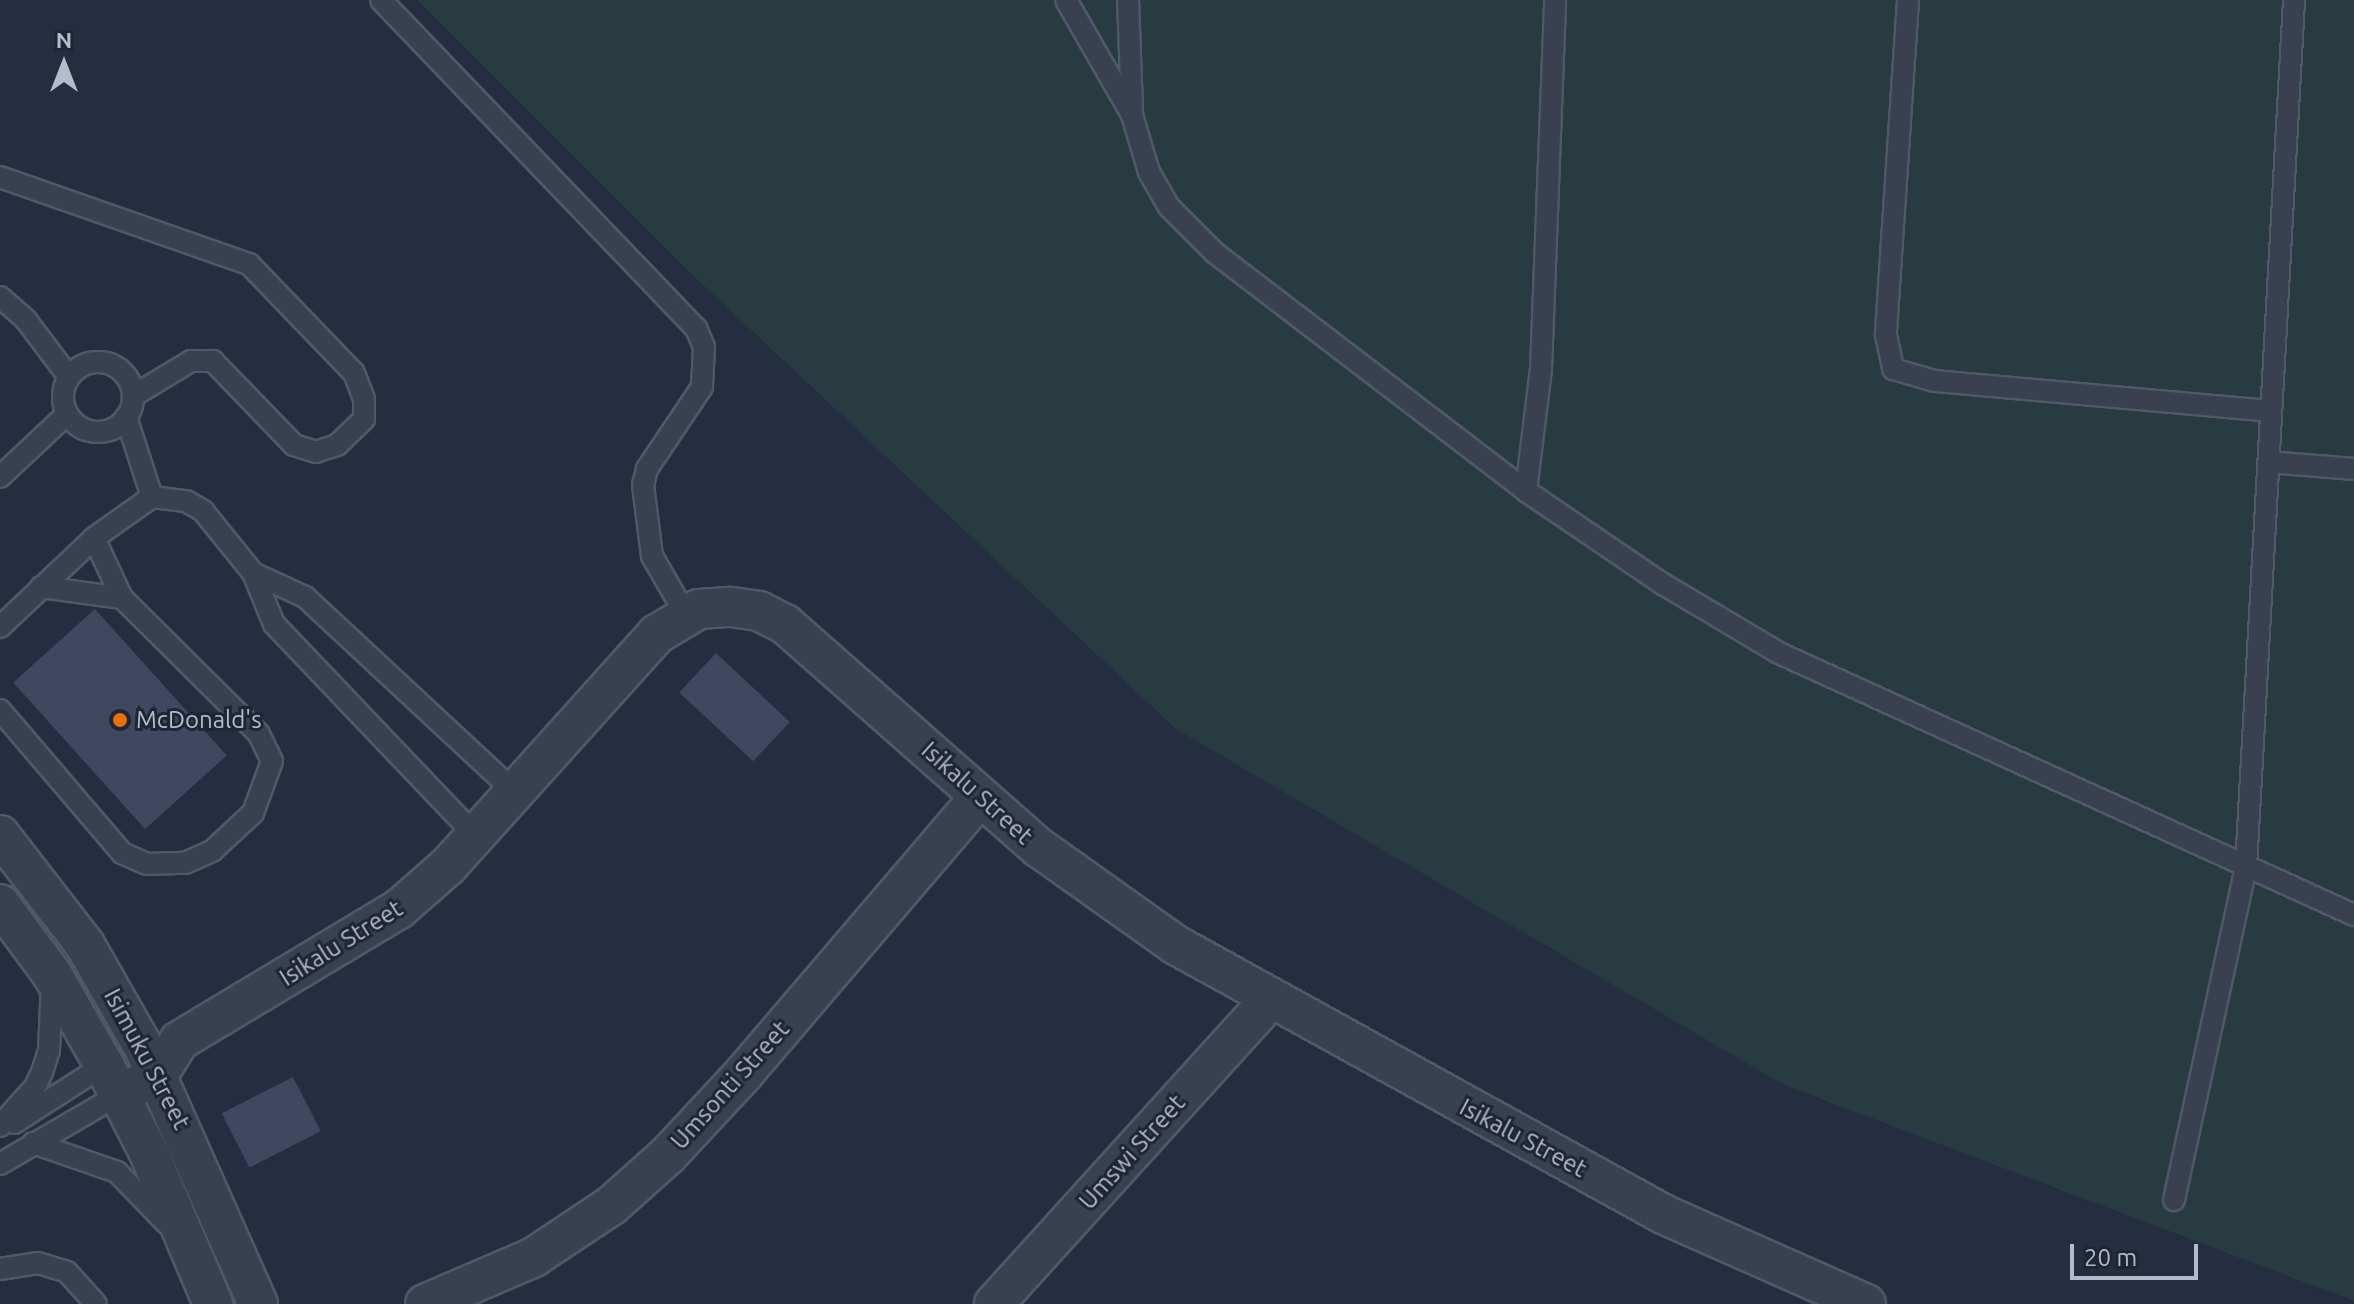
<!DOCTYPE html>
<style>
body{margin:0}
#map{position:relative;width:2354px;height:1304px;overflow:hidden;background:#252d40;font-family:Ubuntu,sans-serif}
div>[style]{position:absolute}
.green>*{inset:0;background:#273b41}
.building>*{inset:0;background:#3f485e;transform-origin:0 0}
.roads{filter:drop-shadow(2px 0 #515868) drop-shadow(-2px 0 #515868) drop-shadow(0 2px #515868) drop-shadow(0 -2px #515868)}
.lane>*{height:20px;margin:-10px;padding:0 10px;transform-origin:10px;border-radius:10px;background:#394050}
.lane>.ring{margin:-10px;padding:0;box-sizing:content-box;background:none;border:20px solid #394050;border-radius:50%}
.street>*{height:38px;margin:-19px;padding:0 19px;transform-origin:19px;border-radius:19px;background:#394050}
.dots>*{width:22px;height:22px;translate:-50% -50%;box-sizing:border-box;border:4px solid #1e2535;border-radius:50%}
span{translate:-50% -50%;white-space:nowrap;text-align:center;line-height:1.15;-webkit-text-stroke:6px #1e2535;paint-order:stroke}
.poi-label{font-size:24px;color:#b6bbcb}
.left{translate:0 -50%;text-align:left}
.street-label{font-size:24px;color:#b6bbcb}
.north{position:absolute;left:24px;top:24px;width:80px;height:80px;-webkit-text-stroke:6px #1e2535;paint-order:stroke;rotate:0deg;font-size:22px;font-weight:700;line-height:32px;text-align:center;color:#b6bbcb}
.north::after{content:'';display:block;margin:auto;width:28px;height:36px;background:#b6bbcb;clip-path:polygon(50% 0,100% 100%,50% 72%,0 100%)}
.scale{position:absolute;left:2070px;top:1244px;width:128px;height:36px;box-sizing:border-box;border:4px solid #b6bbcb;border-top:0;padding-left:10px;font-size:24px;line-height:28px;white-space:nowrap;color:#b6bbcb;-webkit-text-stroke:6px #1e2535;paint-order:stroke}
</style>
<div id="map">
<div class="green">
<div style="clip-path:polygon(417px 0,2354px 0,2354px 1301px,1784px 1085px,1176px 729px,684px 267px)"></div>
</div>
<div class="building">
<div style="left:95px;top:609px;width:197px;height:110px;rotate:48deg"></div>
<div style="left:716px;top:653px;width:101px;height:54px;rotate:43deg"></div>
<div style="left:293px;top:1077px;width:61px;height:80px;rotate:63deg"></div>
</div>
<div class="roads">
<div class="lane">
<div style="left:381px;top:0;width:455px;rotate:46.2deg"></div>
<div style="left:696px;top:328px;width:21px;rotate:67deg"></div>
<div style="left:704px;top:347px;width:40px;rotate:92.9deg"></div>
<div style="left:702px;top:387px;width:99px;rotate:123.9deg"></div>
<div style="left:647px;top:469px;width:16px;rotate:104deg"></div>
<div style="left:643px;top:485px;width:72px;rotate:82.8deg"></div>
<div style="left:652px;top:556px;width:68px;rotate:60deg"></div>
<div style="left:1066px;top:0;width:133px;rotate:60.1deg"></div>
<div style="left:1132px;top:115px;width:59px;rotate:73.4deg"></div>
<div style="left:1149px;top:172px;width:40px;rotate:60.3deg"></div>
<div style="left:1169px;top:207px;width:65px;rotate:45deg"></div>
<div style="left:1215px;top:253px;width:392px;rotate:37.4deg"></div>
<div style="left:1526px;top:491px;width:166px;rotate:34.2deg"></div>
<div style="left:1663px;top:584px;width:135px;rotate:30.7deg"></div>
<div style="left:1779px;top:653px;width:632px;rotate:24.5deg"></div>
<div style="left:1128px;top:0;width:107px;rotate:87.9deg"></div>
<div style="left:1908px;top:0;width:336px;rotate:93.8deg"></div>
<div style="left:1886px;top:335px;width:35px;rotate:78deg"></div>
<div style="left:1893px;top:369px;width:44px;rotate:15.9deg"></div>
<div style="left:1935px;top:381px;width:337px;rotate:5.1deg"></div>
<div style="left:0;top:177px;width:264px;rotate:19.3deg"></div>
<div style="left:249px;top:264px;width:151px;rotate:46.1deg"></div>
<div style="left:354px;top:373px;width:28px;rotate:69deg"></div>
<div style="left:364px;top:399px;width:20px;rotate:90deg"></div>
<div style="left:364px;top:419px;width:37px;rotate:136deg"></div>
<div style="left:337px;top:445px;width:22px;rotate:162deg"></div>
<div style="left:316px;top:452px;width:23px;rotate:-162deg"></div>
<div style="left:294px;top:445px;width:117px;rotate:-134deg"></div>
<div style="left:213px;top:361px;width:22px;rotate:180deg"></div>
<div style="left:191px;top:361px;width:68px;rotate:148.9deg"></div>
<div style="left:0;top:297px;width:35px;rotate:41deg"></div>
<div style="left:26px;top:320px;width:71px;rotate:53deg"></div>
<div class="ring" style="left:63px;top:362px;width:50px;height:50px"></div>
<div style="left:126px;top:417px;width:84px;rotate:72deg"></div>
<div style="left:2269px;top:462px;width:85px;rotate:4.7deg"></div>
<div style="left:0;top:477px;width:92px;rotate:-43.2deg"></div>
<div style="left:1526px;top:491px;width:123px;rotate:-83deg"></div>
<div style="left:1541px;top:369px;width:369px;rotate:-87.8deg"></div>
<div style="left:253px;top:573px;width:57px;rotate:24.8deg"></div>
<div style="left:305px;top:597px;width:288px;rotate:42.9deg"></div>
<div style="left:41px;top:587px;width:82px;rotate:7.7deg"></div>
<div style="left:0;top:627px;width:129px;rotate:-43.4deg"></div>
<div style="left:0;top:710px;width:188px;rotate:49.5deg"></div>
<div style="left:122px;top:853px;width:27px;rotate:24deg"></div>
<div style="left:147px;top:864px;width:38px;rotate:-2deg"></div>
<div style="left:185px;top:863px;width:30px;rotate:-24deg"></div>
<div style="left:212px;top:851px;width:56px;rotate:-42.8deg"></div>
<div style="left:253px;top:813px;width:55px;rotate:-69.9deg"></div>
<div style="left:272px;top:761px;width:30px;rotate:-116deg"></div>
<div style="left:259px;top:734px;width:193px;rotate:-135.2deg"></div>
<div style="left:122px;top:598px;width:66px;rotate:-115deg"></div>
<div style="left:94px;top:538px;width:71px;rotate:-35.3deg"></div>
<div style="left:152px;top:497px;width:34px;rotate:7deg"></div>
<div style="left:186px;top:501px;width:20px;rotate:30deg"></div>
<div style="left:203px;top:511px;width:80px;rotate:51.1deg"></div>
<div style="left:253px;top:573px;width:55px;rotate:67.6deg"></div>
<div style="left:274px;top:624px;width:293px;rotate:46.4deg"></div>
<div style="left:14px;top:1123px;width:107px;rotate:-32.8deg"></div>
<div style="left:0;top:1126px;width:52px;rotate:-48.1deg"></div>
<div style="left:35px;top:1087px;width:17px;rotate:-65deg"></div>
<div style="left:42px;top:1072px;width:23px;rotate:-72deg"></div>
<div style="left:49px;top:1050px;width:68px;rotate:-87.5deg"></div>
<div style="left:33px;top:1143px;width:89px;rotate:19deg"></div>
<div style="left:117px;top:1172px;width:71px;rotate:46.1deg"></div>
<div style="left:0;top:1164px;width:139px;rotate:-30.3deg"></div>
<div style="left:2174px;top:1200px;width:341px;rotate:-77.8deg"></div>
<div style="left:2246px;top:867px;width:868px;rotate:-86.83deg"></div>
<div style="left:0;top:1269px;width:38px;rotate:-9deg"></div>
<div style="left:38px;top:1263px;width:30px;rotate:17deg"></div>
<div style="left:67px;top:1272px;width:43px;rotate:47.8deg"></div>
</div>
<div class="street">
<div style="left:0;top:835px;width:139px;rotate:52.3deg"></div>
<div style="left:85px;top:945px;width:121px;rotate:60.3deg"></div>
<div style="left:145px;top:1050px;width:278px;rotate:66deg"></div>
<div style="left:0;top:904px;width:87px;rotate:53.4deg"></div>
<div style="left:52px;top:974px;width:105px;rotate:60.3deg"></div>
<div style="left:104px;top:1065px;width:99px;rotate:62.9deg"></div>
<div style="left:149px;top:1153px;width:164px;rotate:67deg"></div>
<div style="left:120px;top:1094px;width:42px;rotate:-26.6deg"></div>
<div style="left:158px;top:1075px;width:40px;rotate:-58deg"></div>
<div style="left:179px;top:1041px;width:257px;rotate:-31deg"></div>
<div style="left:399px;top:909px;width:65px;rotate:-41.3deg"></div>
<div style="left:448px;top:866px;width:312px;rotate:-48deg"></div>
<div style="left:657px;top:634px;width:49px;rotate:-30.8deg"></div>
<div style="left:699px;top:609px;width:32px;rotate:-4deg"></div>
<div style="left:731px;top:607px;width:28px;rotate:8deg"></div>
<div style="left:759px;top:611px;width:29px;rotate:27deg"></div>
<div style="left:785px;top:624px;width:337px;rotate:41.4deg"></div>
<div style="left:1038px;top:847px;width:169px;rotate:35.4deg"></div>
<div style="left:1176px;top:945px;width:556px;rotate:28.91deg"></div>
<div style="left:1663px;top:1214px;width:222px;rotate:23.9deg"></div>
<div style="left:425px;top:1304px;width:119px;rotate:-23.3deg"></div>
<div style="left:534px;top:1257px;width:94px;rotate:-33.7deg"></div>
<div style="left:612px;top:1205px;width:75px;rotate:-41.8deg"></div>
<div style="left:668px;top:1155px;width:113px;rotate:-47.1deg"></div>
<div style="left:745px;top:1072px;width:360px;rotate:-49.5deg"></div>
<div style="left:994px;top:1304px;width:412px;rotate:-47.8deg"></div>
</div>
</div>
<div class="dots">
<div style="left:120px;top:720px;background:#e8710a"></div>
</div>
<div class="poi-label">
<span class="left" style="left:136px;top:720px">McDonald's</span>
</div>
<div class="street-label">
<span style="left:977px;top:793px;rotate:42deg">Isikalu Street</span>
<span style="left:341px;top:943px;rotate:-32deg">Isikalu Street</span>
<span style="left:147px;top:1059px;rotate:62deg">Isimuku Street</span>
<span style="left:730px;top:1085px;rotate:-48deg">Umsonti Street</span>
<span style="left:1523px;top:1138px;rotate:28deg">Isikalu Street</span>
<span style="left:1132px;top:1152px;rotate:-48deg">Umswi Street</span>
</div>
<div class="north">N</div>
<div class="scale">20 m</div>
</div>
